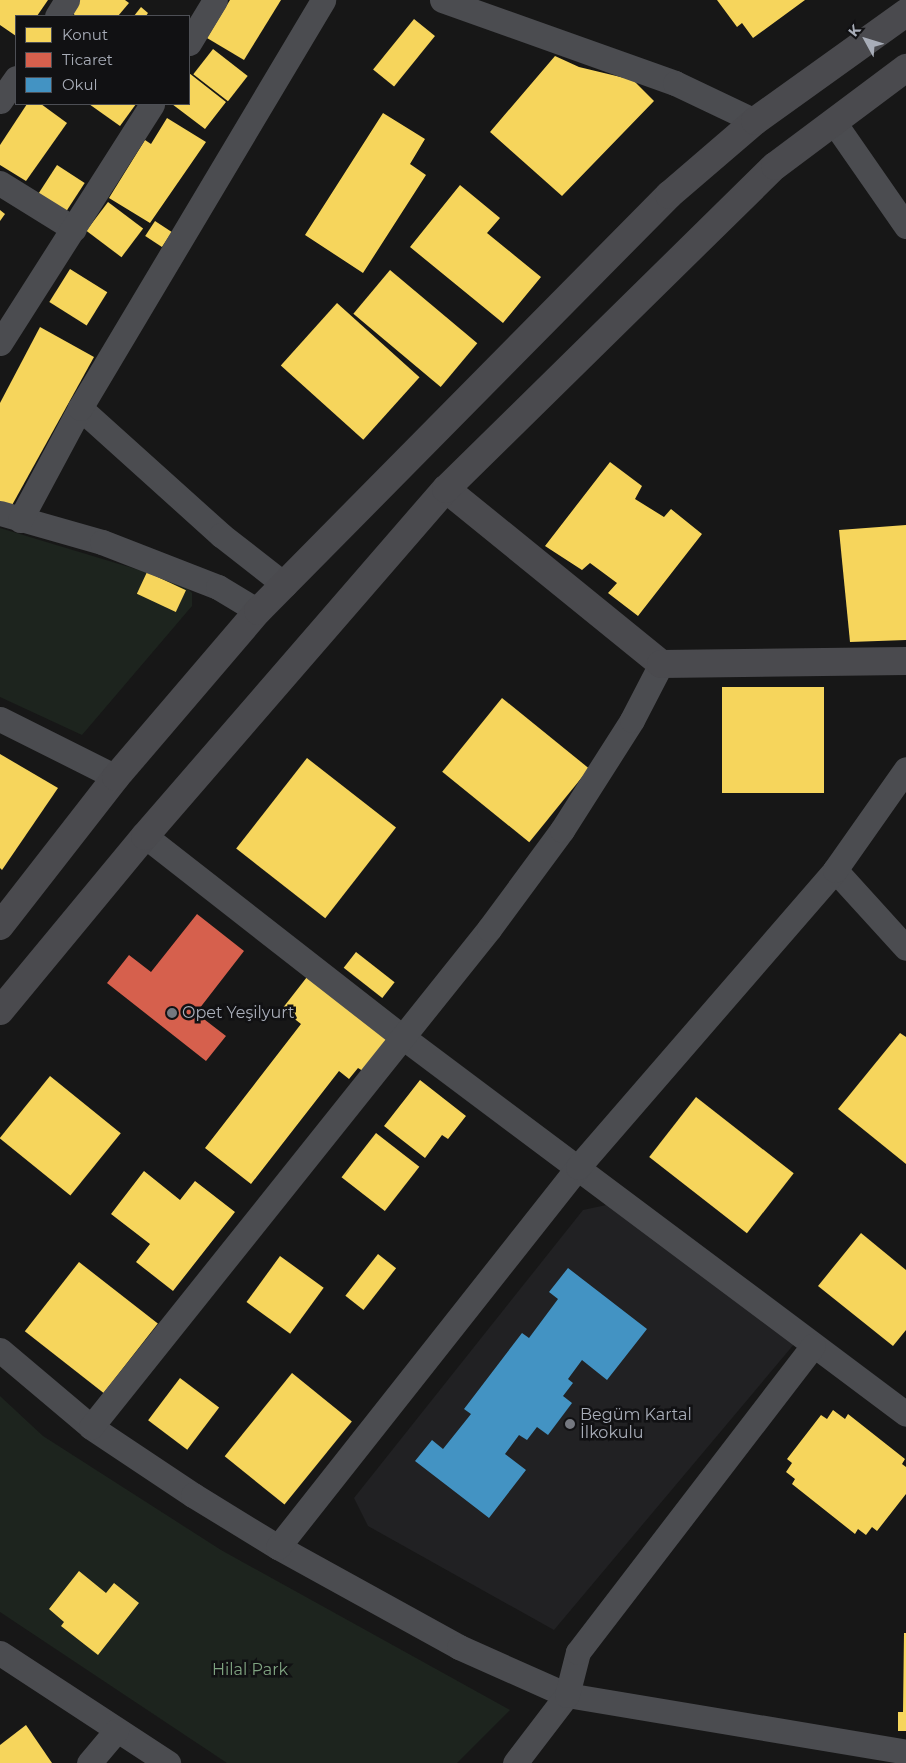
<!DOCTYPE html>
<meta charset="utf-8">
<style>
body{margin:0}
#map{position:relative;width:906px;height:1763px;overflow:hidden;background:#171717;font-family:Montserrat,sans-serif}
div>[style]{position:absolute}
.built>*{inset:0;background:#212123}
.green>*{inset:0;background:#1d241e}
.homes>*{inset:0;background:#f6d55c;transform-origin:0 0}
.shops>*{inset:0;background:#d6604d}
.schools>*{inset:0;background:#4393c3}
.street>*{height:25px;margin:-12.5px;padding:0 12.5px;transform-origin:12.5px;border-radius:12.5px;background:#4b4c50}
.secondary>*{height:28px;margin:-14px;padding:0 14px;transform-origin:14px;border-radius:14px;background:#4a4a4e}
.dots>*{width:14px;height:14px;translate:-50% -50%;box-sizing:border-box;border:2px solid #111113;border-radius:50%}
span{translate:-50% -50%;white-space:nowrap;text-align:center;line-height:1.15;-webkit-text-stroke:5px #111113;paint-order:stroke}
.poi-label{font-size:16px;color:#a8adb8}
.left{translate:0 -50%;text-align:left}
.park-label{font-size:16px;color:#7fa381}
.legend{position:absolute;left:15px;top:15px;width:175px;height:90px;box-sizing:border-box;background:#111113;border:1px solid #4d4f55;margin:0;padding:6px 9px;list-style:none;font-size:15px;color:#a8adb8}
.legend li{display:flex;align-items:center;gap:10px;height:25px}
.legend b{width:25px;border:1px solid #4d4f55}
.north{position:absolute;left:841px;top:15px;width:50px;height:50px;-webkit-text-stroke:4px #111113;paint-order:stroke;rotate:309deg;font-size:14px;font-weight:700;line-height:20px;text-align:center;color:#a8adb8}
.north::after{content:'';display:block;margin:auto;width:18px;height:22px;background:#a8adb8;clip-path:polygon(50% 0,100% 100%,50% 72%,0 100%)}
</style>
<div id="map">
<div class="built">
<div style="clip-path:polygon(611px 1204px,795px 1343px,554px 1630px,368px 1526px,354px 1498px,583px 1210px)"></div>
</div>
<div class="green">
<div style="clip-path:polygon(0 528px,182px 583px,192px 593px,192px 606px,82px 735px,0 697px)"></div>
<div style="clip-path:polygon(0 1396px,43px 1436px,221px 1550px,510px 1710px,457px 1763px,227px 1763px,0 1612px)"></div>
</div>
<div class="homes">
<div style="clip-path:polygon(0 0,48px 0,37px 16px,16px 16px,16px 36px,0 25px)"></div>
<div style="clip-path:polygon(80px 0,125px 0,129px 3px,118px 16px,76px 16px,71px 12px)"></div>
<div style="clip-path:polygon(230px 0,281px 0,244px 60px,207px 38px)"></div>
<div style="clip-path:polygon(717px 0,805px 0,753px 38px,742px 23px,737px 27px)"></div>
<div style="clip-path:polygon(141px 7px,148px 13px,146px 16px,134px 16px)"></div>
<div style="left:414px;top:19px;width:27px;height:65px;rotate:39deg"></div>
<div style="left:213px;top:49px;width:44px;height:32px;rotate:38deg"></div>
<div style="clip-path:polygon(555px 56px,579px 67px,633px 80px,654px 101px,562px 196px,490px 132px)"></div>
<div style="clip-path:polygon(189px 73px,226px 102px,205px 129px,172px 104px,189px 104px)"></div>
<div style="clip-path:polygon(27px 104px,41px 104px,67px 123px,26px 181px,0 165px,0 145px)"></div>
<div style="clip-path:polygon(89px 104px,136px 104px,120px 126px)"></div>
<div style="clip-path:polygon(383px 113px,425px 139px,410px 164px,426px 175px,363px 273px,305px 235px)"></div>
<div style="clip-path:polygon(167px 118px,206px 142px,150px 223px,109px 198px,145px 140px,151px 144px)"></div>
<div style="left:57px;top:165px;width:33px;height:39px;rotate:33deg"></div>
<div style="clip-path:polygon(460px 185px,500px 218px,487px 233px,541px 277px,503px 323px,410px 247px)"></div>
<div style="left:108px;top:202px;width:44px;height:36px;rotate:37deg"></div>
<div style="clip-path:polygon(0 210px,5px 214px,0 221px)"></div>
<div style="left:155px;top:221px;width:20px;height:18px;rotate:33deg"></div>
<div style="left:70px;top:269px;width:44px;height:39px;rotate:32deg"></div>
<div style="left:390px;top:270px;width:114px;height:57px;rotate:40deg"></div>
<div style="left:337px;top:303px;width:111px;height:84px;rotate:42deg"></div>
<div style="clip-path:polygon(40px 327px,94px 357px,11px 507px,0 504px,0 403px)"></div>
<div style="clip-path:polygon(610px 462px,642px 486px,635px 499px,664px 517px,671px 509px,702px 534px,638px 616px,608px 593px,617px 583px,590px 563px,582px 570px,545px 546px)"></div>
<div style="clip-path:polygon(906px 525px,906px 640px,850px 642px,839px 530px)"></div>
<div style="left:147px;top:572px;width:43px;height:24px;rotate:25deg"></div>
<div style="left:722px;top:687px;width:102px;height:106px"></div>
<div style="left:502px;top:698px;width:112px;height:95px;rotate:39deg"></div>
<div style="clip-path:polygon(0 754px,58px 788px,2px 870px,0 868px)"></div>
<div style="left:307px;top:758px;width:113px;height:115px;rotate:38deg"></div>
<div style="left:356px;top:952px;width:49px;height:20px;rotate:38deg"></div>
<div style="clip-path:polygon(307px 977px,388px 1040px,363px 1071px,358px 1068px,349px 1079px,339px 1071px,251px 1184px,205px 1148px,301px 1024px,282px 1009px)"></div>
<div style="clip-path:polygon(900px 1033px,906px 1037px,906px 1164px,838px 1109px)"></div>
<div style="left:50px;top:1076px;width:91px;height:80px;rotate:39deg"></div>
<div style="clip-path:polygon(420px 1080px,466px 1116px,448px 1139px,442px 1135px,425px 1158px,384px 1126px)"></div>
<div style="left:696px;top:1097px;width:124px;height:76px;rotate:38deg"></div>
<div style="left:376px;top:1133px;width:55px;height:56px;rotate:38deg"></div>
<div style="clip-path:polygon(144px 1171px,180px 1200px,195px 1181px,235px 1212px,173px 1291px,136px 1262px,150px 1244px,111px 1214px)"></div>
<div style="clip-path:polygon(861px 1233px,906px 1270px,906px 1330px,893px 1346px,818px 1286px)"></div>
<div style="left:378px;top:1254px;width:23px;height:53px;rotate:38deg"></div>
<div style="left:280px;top:1256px;width:54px;height:57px;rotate:36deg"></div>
<div style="left:79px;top:1262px;width:100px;height:88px;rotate:38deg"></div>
<div style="left:292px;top:1373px;width:77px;height:107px;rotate:39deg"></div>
<div style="left:180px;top:1378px;width:49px;height:53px;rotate:37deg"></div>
<div style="clip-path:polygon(833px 1410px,845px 1419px,848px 1414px,905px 1459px,902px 1464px,906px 1467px,906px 1494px,877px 1531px,872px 1527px,866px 1535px,858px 1529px,855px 1534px,792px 1484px,795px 1479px,786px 1472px,792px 1463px,787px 1459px,821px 1415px,827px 1419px)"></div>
<div style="clip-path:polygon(79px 1571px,106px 1593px,114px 1583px,139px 1603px,98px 1655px,61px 1626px,64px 1622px,49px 1609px)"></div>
<div style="clip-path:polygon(904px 1633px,906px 1633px,906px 1731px,898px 1731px,898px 1712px,903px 1712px)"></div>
<div style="clip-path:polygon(26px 1725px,52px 1763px,0 1763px,0 1745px)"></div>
</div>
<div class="shops">
<div style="clip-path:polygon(197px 914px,244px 951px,196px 1013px,226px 1036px,206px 1061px,107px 983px,129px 955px,151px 972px)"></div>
</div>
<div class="schools">
<div style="clip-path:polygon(568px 1268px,647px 1329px,607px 1380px,582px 1360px,568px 1379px,573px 1383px,563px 1396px,572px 1403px,548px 1435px,537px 1427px,527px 1440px,519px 1435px,505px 1454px,526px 1470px,489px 1518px,415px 1461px,432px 1440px,443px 1449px,471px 1414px,464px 1409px,522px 1333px,529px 1338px,558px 1299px,549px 1292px)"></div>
</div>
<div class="street">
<div style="left:442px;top:0;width:247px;rotate:19.6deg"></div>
<div style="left:675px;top:83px;width:89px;rotate:25.4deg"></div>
<div style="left:57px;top:16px;width:19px;rotate:-58deg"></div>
<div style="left:189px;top:43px;width:50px;rotate:-58.8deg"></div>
<div style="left:0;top:101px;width:28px;rotate:-55deg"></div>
<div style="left:833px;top:121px;width:128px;rotate:55.2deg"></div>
<div style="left:0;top:183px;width:87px;rotate:31.9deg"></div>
<div style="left:0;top:343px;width:283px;rotate:-57.5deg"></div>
<div style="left:80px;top:408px;width:190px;rotate:42deg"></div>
<div style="left:221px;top:535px;width:81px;rotate:38deg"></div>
<div style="left:0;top:513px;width:106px;rotate:15.9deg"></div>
<div style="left:102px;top:542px;width:124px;rotate:21.2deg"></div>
<div style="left:218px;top:587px;width:47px;rotate:31deg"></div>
<div style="left:20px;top:520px;width:127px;rotate:-61.8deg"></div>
<div style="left:80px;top:408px;width:475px;rotate:-59.2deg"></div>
<div style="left:0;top:719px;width:130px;rotate:26.6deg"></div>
<div style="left:145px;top:836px;width:328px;rotate:38deg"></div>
<div style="left:404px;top:1038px;width:627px;rotate:36.83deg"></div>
<div style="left:835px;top:870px;width:105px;rotate:47.7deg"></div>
<div style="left:0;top:1350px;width:119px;rotate:40.2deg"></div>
<div style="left:91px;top:1427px;width:123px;rotate:33.7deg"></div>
<div style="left:193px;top:1495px;width:100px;rotate:31.5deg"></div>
<div style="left:278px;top:1547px;width:207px;rotate:28.9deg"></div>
<div style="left:459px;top:1647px;width:118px;rotate:24deg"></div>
<div style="left:567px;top:1695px;width:344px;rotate:9.5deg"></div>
<div style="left:91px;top:1427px;width:638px;rotate:-51.37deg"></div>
<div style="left:489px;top:929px;width:123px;rotate:-53.6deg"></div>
<div style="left:562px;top:830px;width:130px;rotate:-57.5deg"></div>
<div style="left:632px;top:720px;width:63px;rotate:-62.6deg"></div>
<div style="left:278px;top:1547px;width:484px;rotate:-51.7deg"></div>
<div style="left:578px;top:1167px;width:393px;rotate:-49.1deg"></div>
<div style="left:835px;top:870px;width:123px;rotate:-54.9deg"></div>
<div style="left:0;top:1653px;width:201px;rotate:33.2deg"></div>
<div style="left:89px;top:1763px;width:42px;rotate:-49.8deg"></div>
<div style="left:515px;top:1763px;width:86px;rotate:-52.6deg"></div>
<div style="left:567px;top:1695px;width:44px;rotate:-75.7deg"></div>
<div style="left:578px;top:1652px;width:386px;rotate:-52.5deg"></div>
</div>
<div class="secondary">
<div style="left:446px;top:489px;width:277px;rotate:39.1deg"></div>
<div style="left:661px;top:664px;width:245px;rotate:-0.7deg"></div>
<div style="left:0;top:926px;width:189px;rotate:-52.1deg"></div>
<div style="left:116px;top:777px;width:218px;rotate:-49.5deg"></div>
<div style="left:258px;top:611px;width:585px;rotate:-45.35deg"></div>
<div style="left:669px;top:195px;width:113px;rotate:-40.7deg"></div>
<div style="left:755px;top:121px;width:186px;rotate:-35.6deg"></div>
<div style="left:0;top:1011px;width:227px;rotate:-50.4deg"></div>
<div style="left:145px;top:836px;width:459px;rotate:-49.1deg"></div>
<div style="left:446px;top:489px;width:461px;rotate:-44.5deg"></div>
<div style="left:775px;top:166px;width:164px;rotate:-36.8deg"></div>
</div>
<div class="dots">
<div style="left:172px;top:1013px;background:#757880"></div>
<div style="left:570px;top:1424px;background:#757880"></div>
</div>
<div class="poi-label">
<span class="left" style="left:182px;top:1013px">Opet Yeşilyurt</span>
<span class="left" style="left:580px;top:1424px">Begüm Kartal<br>İlkokulu</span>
</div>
<div class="park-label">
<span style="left:250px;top:1670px">Hilal Park</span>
</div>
<ul class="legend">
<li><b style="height:14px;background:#f6d55c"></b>Konut</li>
<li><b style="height:14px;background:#d6604d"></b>Ticaret</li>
<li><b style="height:14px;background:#4393c3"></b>Okul</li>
</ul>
<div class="north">K</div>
</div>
